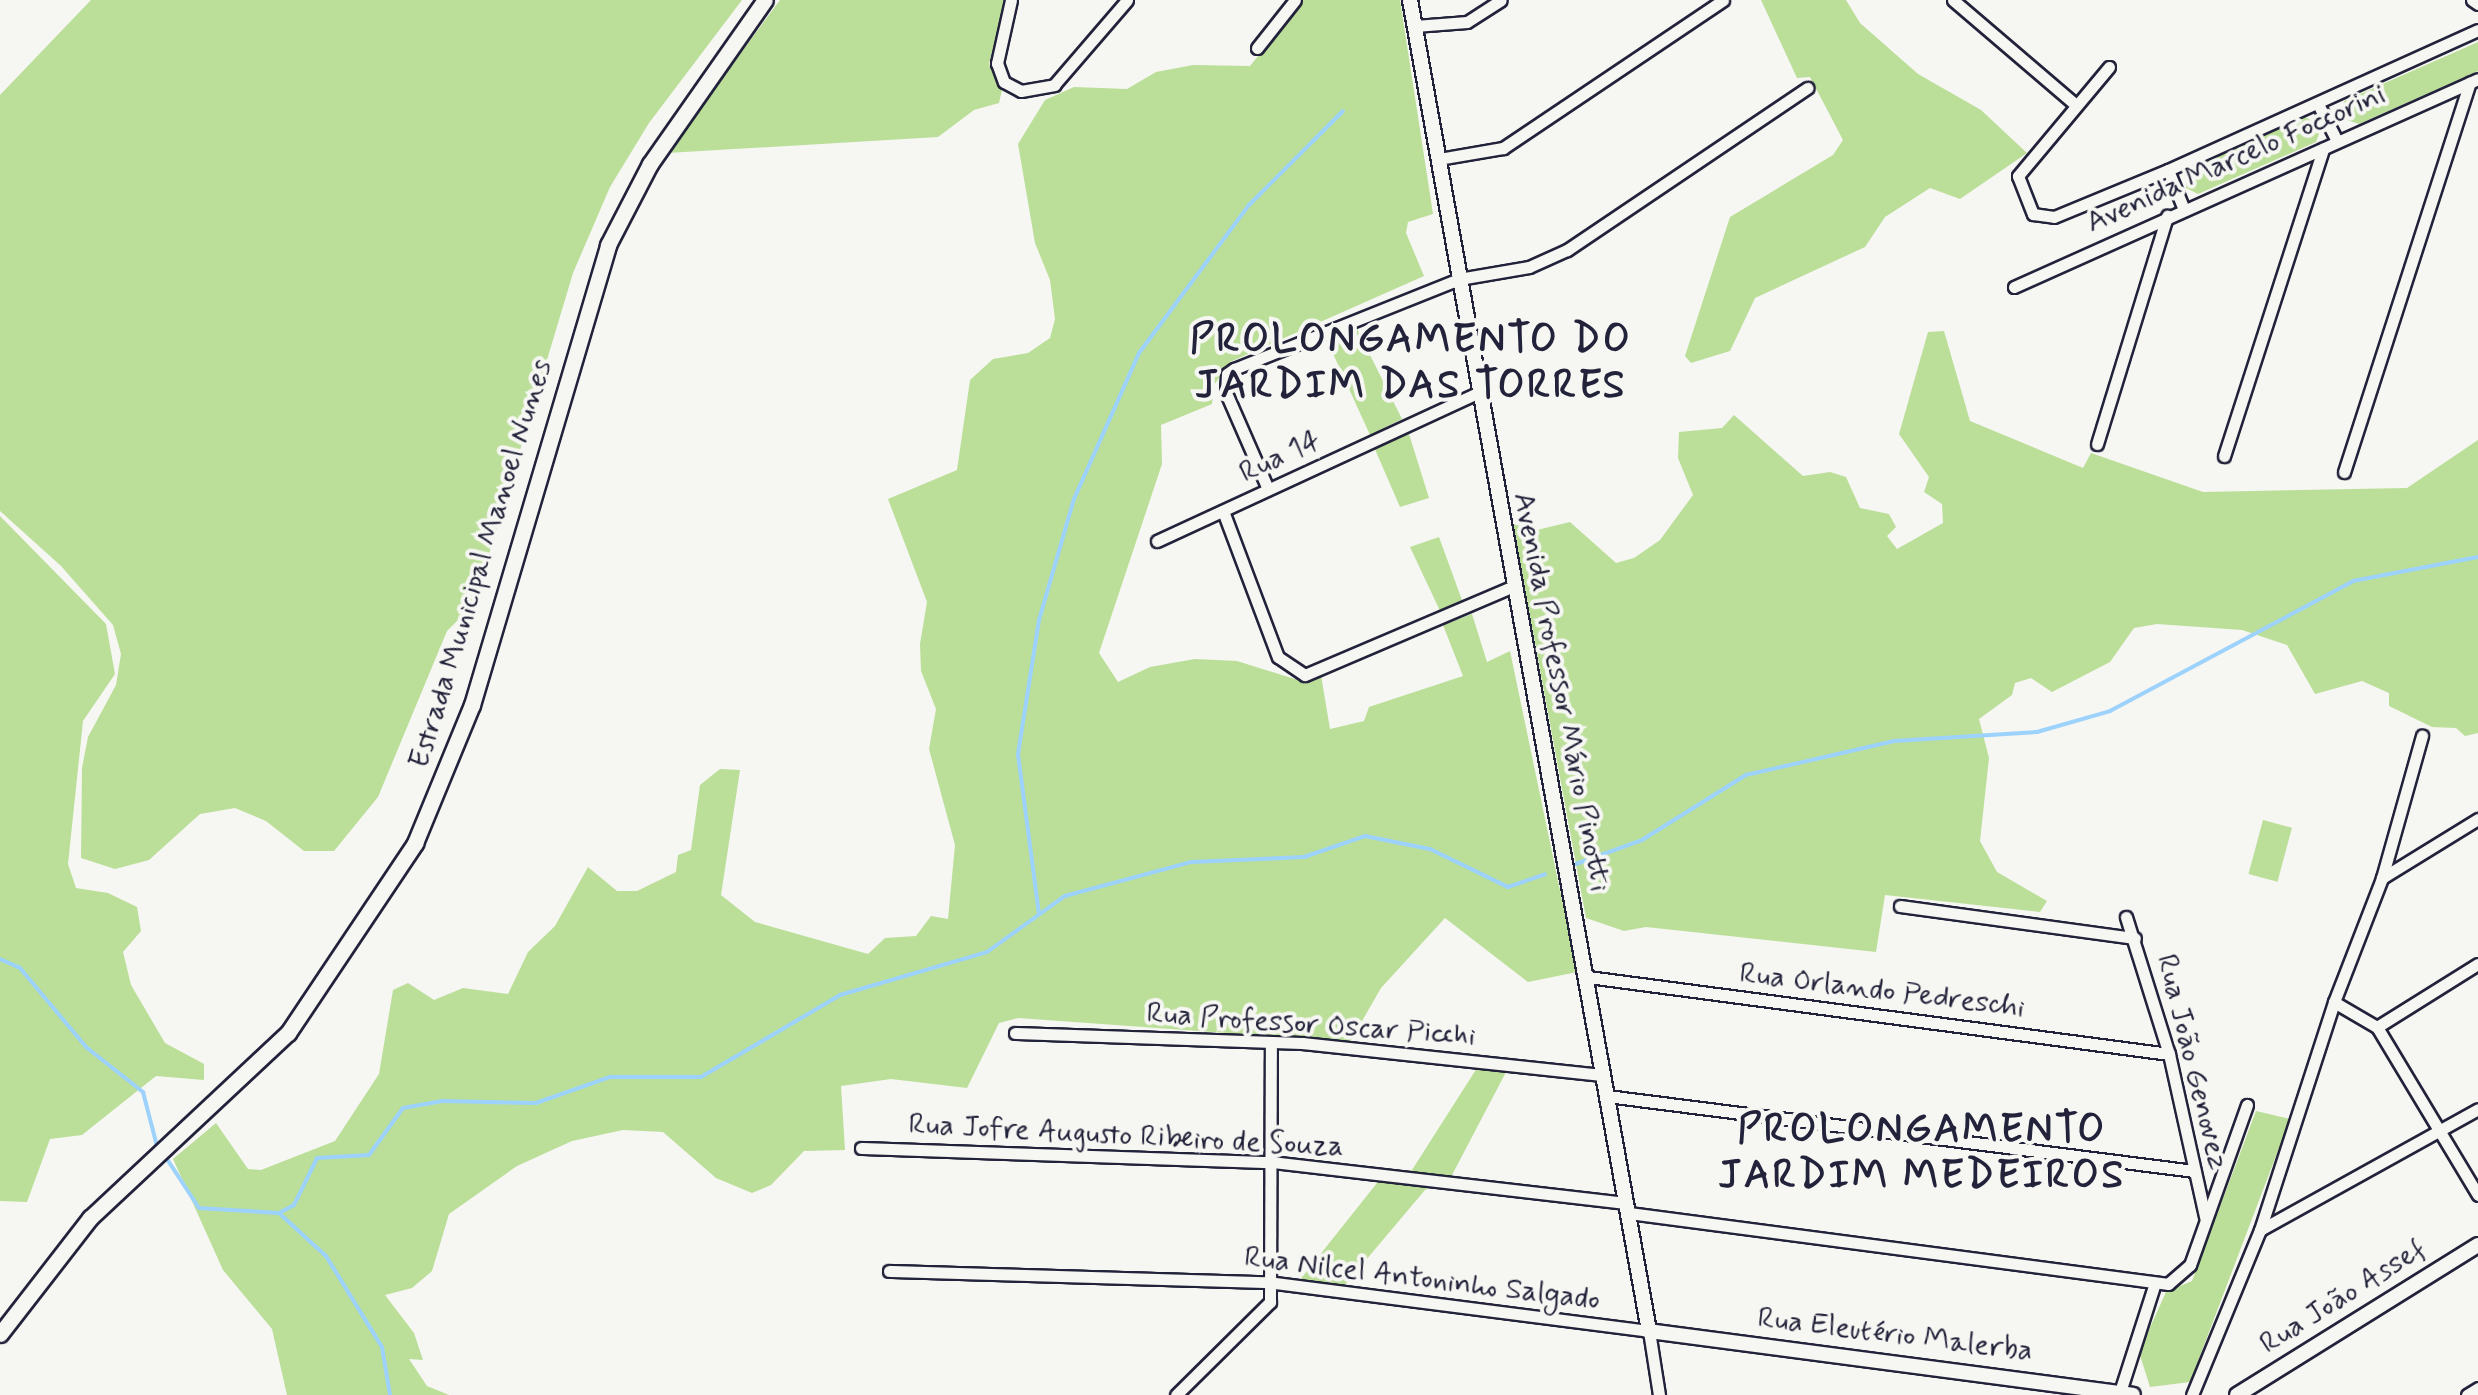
<!DOCTYPE html>
<meta charset="utf-8">
<style>
body{margin:0}
#map{position:relative;width:2478px;height:1395px;overflow:hidden;background:#f6f6f2;font-family:Mynerve,sans-serif}
div>[style]{position:absolute}
.green>*{inset:0;background:#bbdf99;transform-origin:0 0}
.stream>*{height:4px;margin:-2px;padding:0 2px;transform-origin:2px;border-radius:2px;background:#9cd2fb}
.roads{filter:drop-shadow(2px 0 #22223b) drop-shadow(-2px 0 #22223b) drop-shadow(0 2px #22223b) drop-shadow(0 -2px #22223b)}
.minor>*{height:11px;margin:-5.5px;padding:0 5.5px;transform-origin:5.5px;border-radius:5.5px;background:#f6f6f2}
.tertiary>*{height:14px;margin:-7px;padding:0 7px;transform-origin:7px;border-radius:7px;background:#f6f6f2}
.secondary>*{height:15px;margin:-7.5px;padding:0 7.5px;transform-origin:7.5px;border-radius:7.5px;background:#f6f6f2}
span{translate:-50% -50%;white-space:nowrap;text-align:center;line-height:1.15;-webkit-text-stroke:8px #f6f6f2;paint-order:stroke}
.street-label{font-size:30px;color:#22223b}
.district-label{font-size:40px;color:#22223b;font-weight:700;letter-spacing:2.5px}
</style>
<div id="map">
<div class="green">
<div style="clip-path:polygon(91px 0,742px 0,649px 123px,610px 187px,573px 273px,474px 604px,447px 631px,378px 797px,334px 851px,304px 851px,266px 821px,235px 808px,200px 814px,149px 860px,115px 869px,81px 858px,82px 768px,88px 737px,116px 685px,121px 654px,113px 625px,61px 566px,0 511px,0 95px)"></div>
<div style="clip-path:polygon(780px 0,1005px 0,989px 64px,1002px 90px,999px 103px,974px 110px,938px 137px,667px 153px)"></div>
<div style="clip-path:polygon(1303px 0,1400px 0,1433px 214px,1408px 222px,1406px 233px,1424px 276px,1230px 362px,1214px 385px,1212px 404px,1161px 425px,1162px 464px,1099px 653px,1118px 682px,1150px 667px,1195px 659px,1237px 661px,1301px 681px,1321px 675px,1330px 729px,1364px 721px,1369px 707px,1463px 676px,1443px 625px,1472px 614px,1487px 662px,1510px 651px,1577px 972px,1528px 982px,1445px 918px,1381px 988px,1350px 1042px,1018px 1018px,999px 1023px,967px 1088px,891px 1079px,841px 1086px,845px 1150px,804px 1151px,771px 1185px,752px 1193px,716px 1178px,663px 1132px,623px 1130px,572px 1141px,517px 1166px,449px 1214px,432px 1271px,412px 1288px,385px 1295px,414px 1333px,423px 1360px,409px 1359px,427px 1386px,449px 1395px,287px 1395px,272px 1329px,223px 1270px,173px 1159px,216px 1123px,248px 1169px,261px 1170px,335px 1141px,379px 1074px,393px 990px,408px 983px,434px 1000px,463px 988px,508px 994px,528px 952px,555px 926px,588px 867px,617px 891px,637px 891px,676px 872px,678px 855px,691px 850px,700px 785px,720px 769px,740px 770px,721px 895px,755px 922px,868px 954px,885px 938px,916px 936px,931px 916px,948px 919px,955px 845px,929px 749px,936px 709px,921px 671px,920px 644px,927px 602px,888px 499px,957px 470px,970px 380px,993px 359px,1028px 353px,1050px 338px,1055px 319px,1050px 280px,1035px 243px,1018px 144px,1045px 100px,1074px 87px,1127px 89px,1156px 72px,1193px 65px,1250px 66px)"></div>
<div style="clip-path:polygon(1761px 0,1846px 0,1860px 23px,1918px 74px,1981px 110px,2027px 153px,1960px 199px,1930px 188px,1885px 217px,1865px 247px,1755px 298px,1730px 351px,1691px 363px,1685px 356px,1730px 217px,1833px 155px,1843px 140px,1810px 77px,1797px 78px)"></div>
<div style="clip-path:polygon(2478px 42px,2478px 71px,2359px 124px,2341px 118px,2344px 101px)"></div>
<div style="clip-path:polygon(2305px 117px,2322px 126px,2316px 142px,2198px 194px,2186px 188px,2188px 170px)"></div>
<div style="clip-path:polygon(1355px 325px,1402px 419px,1370px 435px,1325px 336px)"></div>
<div style="clip-path:polygon(1944px 331px,1970px 421px,2083px 468px,2091px 453px,2203px 492px,2407px 488px,2478px 440px,2478px 733px,2465px 736px,2456px 728px,2432px 727px,2389px 706px,2389px 693px,2362px 681px,2315px 694px,2287px 645px,2242px 630px,2157px 624px,2134px 628px,2110px 662px,2052px 692px,2031px 678px,2015px 683px,2012px 695px,1979px 719px,1989px 758px,1980px 841px,1997px 872px,2047px 901px,2040px 912px,1885px 895px,1876px 952px,1646px 927px,1624px 931px,1586px 918px,1513px 524px,1537px 530px,1570px 522px,1616px 563px,1634px 558px,1660px 540px,1693px 495px,1678px 458px,1679px 432px,1722px 428px,1734px 415px,1803px 476px,1830px 472px,1846px 477px,1860px 508px,1889px 514px,1896px 527px,1887px 536px,1897px 549px,1943px 523px,1942px 504px,1924px 492px,1929px 477px,1899px 434px,1928px 332px)"></div>
<div style="clip-path:polygon(1409px 434px,1429px 498px,1400px 507px,1374px 447px)"></div>
<div style="clip-path:polygon(0 516px,106px 624px,115px 674px,83px 721px,68px 864px,76px 888px,108px 893px,137px 907px,141px 931px,123px 952px,131px 985px,165px 1043px,204px 1064px,204px 1080px,156px 1076px,82px 1135px,50px 1139px,27px 1202px,0 1201px)"></div>
<div style="clip-path:polygon(1439px 537px,1463px 603px,1441px 613px,1410px 547px)"></div>
<div style="left:2263px;top:820px;width:30px;height:56px;rotate:15deg"></div>
<div style="clip-path:polygon(1477px 1068px,1506px 1072px,1451px 1177px,1425px 1190px,1344px 1286px,1299px 1281px,1381px 1178px,1412px 1170px)"></div>
<div style="clip-path:polygon(2256px 1111px,2290px 1119px,2190px 1382px,2150px 1387px,2139px 1352px,2166px 1292px,2192px 1281px)"></div>
</div>
<div class="stream">
<div style="left:1576px;top:864px;width:70px;rotate:-20deg"></div>
<div style="left:1642px;top:840px;width:123px;rotate:-32deg"></div>
<div style="left:1746px;top:775px;width:152px;rotate:-12.9deg"></div>
<div style="left:1894px;top:741px;width:143px;rotate:-3.6deg"></div>
<div style="left:2037px;top:732px;width:76px;rotate:-16deg"></div>
<div style="left:2110px;top:711px;width:276px;rotate:-28.1deg"></div>
<div style="left:2353px;top:581px;width:127px;rotate:-10.9deg"></div>
<div style="left:1039px;top:914px;width:161px;rotate:-97.5deg"></div>
<div style="left:1018px;top:754px;width:136px;rotate:-81.1deg"></div>
<div style="left:1039px;top:620px;width:126px;rotate:-73.9deg"></div>
<div style="left:1074px;top:499px;width:160px;rotate:-66deg"></div>
<div style="left:1139px;top:353px;width:183px;rotate:-53.4deg"></div>
<div style="left:1248px;top:206px;width:134px;rotate:-45deg"></div>
<div style="left:0;top:959px;width:22px;rotate:24deg"></div>
<div style="left:20px;top:968px;width:103px;rotate:50.1deg"></div>
<div style="left:86px;top:1047px;width:73px;rotate:38.3deg"></div>
<div style="left:143px;top:1092px;width:56px;rotate:75.5deg"></div>
<div style="left:163px;top:1153px;width:66px;rotate:56.8deg"></div>
<div style="left:199px;top:1208px;width:80px;rotate:3.6deg"></div>
<div style="left:279px;top:1213px;width:64px;rotate:42.5deg"></div>
<div style="left:326px;top:1256px;width:107px;rotate:58.4deg"></div>
<div style="left:382px;top:1347px;width:49px;rotate:80.5deg"></div>
<div style="left:279px;top:1213px;width:17px;rotate:-28deg"></div>
<div style="left:294px;top:1205px;width:52px;rotate:-63.9deg"></div>
<div style="left:317px;top:1158px;width:52px;rotate:-3.3deg"></div>
<div style="left:369px;top:1155px;width:58px;rotate:-54.1deg"></div>
<div style="left:403px;top:1108px;width:40px;rotate:-10deg"></div>
<div style="left:442px;top:1101px;width:94px;rotate:1.2deg"></div>
<div style="left:536px;top:1103px;width:78px;rotate:-19.4deg"></div>
<div style="left:610px;top:1077px;width:91px"></div>
<div style="left:701px;top:1077px;width:161px;rotate:-30.5deg"></div>
<div style="left:840px;top:995px;width:153px;rotate:-16.3deg"></div>
<div style="left:987px;top:952px;width:96px;rotate:-35.7deg"></div>
<div style="left:1065px;top:896px;width:131px;rotate:-15.1deg"></div>
<div style="left:1191px;top:862px;width:113px;rotate:-2.5deg"></div>
<div style="left:1304px;top:857px;width:65px;rotate:-19deg"></div>
<div style="left:1365px;top:836px;width:66px;rotate:11.3deg"></div>
<div style="left:1430px;top:849px;width:87px;rotate:26deg"></div>
<div style="left:1508px;top:887px;width:39px;rotate:-19deg"></div>
</div>
<div class="roads">
<div class="minor">
<div style="left:1011px;top:0;width:65px;rotate:102.5deg"></div>
<div style="left:997px;top:63px;width:20px;rotate:70deg"></div>
<div style="left:1004px;top:82px;width:19px;rotate:28deg"></div>
<div style="left:1021px;top:91px;width:34px;rotate:-10deg"></div>
<div style="left:1054px;top:85px;width:112px;rotate:-49.3deg"></div>
<div style="left:1953px;top:0;width:162px;rotate:40.5deg"></div>
<div style="left:2472px;top:0;width:7px;rotate:34deg"></div>
<div style="left:1415px;top:26px;width:52px;rotate:-4.4deg"></div>
<div style="left:1467px;top:22px;width:40px;rotate:-32.9deg"></div>
<div style="left:1257px;top:48px;width:61px;rotate:-51.6deg"></div>
<div style="left:2109px;top:67px;width:142px;rotate:129.9deg"></div>
<div style="left:2018px;top:176px;width:41px;rotate:68.5deg"></div>
<div style="left:2033px;top:214px;width:21px;rotate:8deg"></div>
<div style="left:2054px;top:217px;width:123px;rotate:-22.4deg"></div>
<div style="left:2168px;top:170px;width:340px;rotate:-24.3deg"></div>
<div style="left:2318px;top:104px;width:42px;rotate:62.8deg"></div>
<div style="left:1439px;top:159px;width:65px;rotate:-9.8deg"></div>
<div style="left:1503px;top:148px;width:265px;rotate:-33.9deg"></div>
<div style="left:2168px;top:170px;width:40px;rotate:68deg"></div>
<div style="left:2014px;top:287px;width:508px;rotate:-24.15deg"></div>
<div style="left:2097px;top:444px;width:239px;rotate:-72.9deg"></div>
<div style="left:2224px;top:456px;width:323px;rotate:-72.1deg"></div>
<div style="left:2344px;top:472px;width:409px;rotate:-72.1deg"></div>
<div style="left:1268px;top:489px;width:105px;rotate:-113.6deg"></div>
<div style="left:1226px;top:393px;width:19px;rotate:-87deg"></div>
<div style="left:1227px;top:374px;width:9px;rotate:-36deg"></div>
<div style="left:1234px;top:369px;width:242px;rotate:-21.8deg"></div>
<div style="left:1459px;top:279px;width:71px;rotate:-9.7deg"></div>
<div style="left:1529px;top:267px;width:42px;rotate:-24.1deg"></div>
<div style="left:1567px;top:250px;width:290px;rotate:-34deg"></div>
<div style="left:1223px;top:511px;width:156px;rotate:69.4deg"></div>
<div style="left:1278px;top:657px;width:32px;rotate:34deg"></div>
<div style="left:1305px;top:675px;width:224px;rotate:-23.1deg"></div>
<div style="left:1157px;top:541px;width:353px;rotate:-24.8deg"></div>
<div style="left:2382px;top:878px;width:113px;rotate:-31.6deg"></div>
<div style="left:1900px;top:906px;width:237px;rotate:7.8deg"></div>
<div style="left:2126px;top:917px;width:144px;rotate:72.6deg"></div>
<div style="left:2169px;top:1054px;width:167px;rotate:77.5deg"></div>
<div style="left:1588px;top:977px;width:586px;rotate:7.55deg"></div>
<div style="left:2334px;top:1002px;width:50px;rotate:30.2deg"></div>
<div style="left:2377px;top:1027px;width:196px;rotate:59deg"></div>
<div style="left:2377px;top:1027px;width:119px;rotate:-32deg"></div>
<div style="left:1015px;top:1033px;width:288px;rotate:2deg"></div>
<div style="left:1303px;top:1043px;width:302px;rotate:6.1deg"></div>
<div style="left:1607px;top:1096px;width:592px;rotate:7.28deg"></div>
<div style="left:861px;top:1148px;width:411px;rotate:2deg"></div>
<div style="left:1272px;top:1162px;width:357px;rotate:6.6deg"></div>
<div style="left:1629px;top:1213px;width:544px;rotate:7.5deg"></div>
<div style="left:2168px;top:1284px;width:29px;rotate:-41deg"></div>
<div style="left:2190px;top:1265px;width:170px;rotate:-70.4deg"></div>
<div style="left:2260px;top:1230px;width:249px;rotate:-29deg"></div>
<div style="left:889px;top:1271px;width:378px;rotate:1.7deg"></div>
<div style="left:1267px;top:1282px;width:385px;rotate:7.3deg"></div>
<div style="left:1649px;top:1331px;width:65px;rotate:81.1deg"></div>
<div style="left:1176px;top:1395px;width:132px;rotate:-44.7deg"></div>
<div style="left:1270px;top:1302px;width:260px;rotate:-89.8deg"></div>
<div style="left:2119px;top:1395px;width:118px;rotate:-72.2deg"></div>
<div style="left:2192px;top:1395px;width:178px;rotate:-67.6deg"></div>
<div style="left:2260px;top:1230px;width:240px;rotate:-72deg"></div>
<div style="left:2334px;top:1002px;width:133px;rotate:-68.8deg"></div>
<div style="left:2382px;top:878px;width:148px;rotate:-74.3deg"></div>
<div style="left:2467px;top:1395px;width:13px;rotate:-32deg"></div>
</div>
<div class="tertiary">
<div style="left:1410px;top:0;width:1352px;rotate:79.82deg"></div>
<div style="left:1649px;top:1331px;width:488px;rotate:7.5deg"></div>
<div style="left:2237px;top:1395px;width:284px;rotate:-31.9deg"></div>
</div>
<div class="secondary">
<div style="left:0;top:1334px;width:147px;rotate:-52.2deg"></div>
<div style="left:90px;top:1218px;width:271px;rotate:-43.1deg"></div>
<div style="left:288px;top:1033px;width:229px;rotate:-56.2deg"></div>
<div style="left:415px;top:843px;width:149px;rotate:-67.6deg"></div>
<div style="left:472px;top:705px;width:480px;rotate:-73.5deg"></div>
<div style="left:608px;top:245px;width:91px;rotate:-62.6deg"></div>
<div style="left:650px;top:164px;width:200px;rotate:-55deg"></div>
</div>
</div>
<div class="street-label">
<span style="left:2236px;top:159px;rotate:-24deg">Avenida Marcelo Foccorini</span>
<span style="left:1280px;top:457px;rotate:-25deg">Rua 14</span>
<span style="left:481px;top:564px;rotate:-73deg">Estrada Municipal Manoel Nunes</span>
<span style="left:1561px;top:692px;rotate:79deg">Avenida Professor Mário Pinotti</span>
<span style="left:1882px;top:991px;rotate:7deg">Rua Orlando Pedreschi</span>
<span style="left:1311px;top:1025px;rotate:4deg">Rua Professor Oscar Picchi</span>
<span style="left:2192px;top:1062px;rotate:76deg">Rua João Genovez</span>
<span style="left:1126px;top:1136px;rotate:3deg">Rua Jofre Augusto Ribeiro de Souza</span>
<span style="left:1422px;top:1279px;rotate:7deg">Rua Nilcel Antoninho Salgado</span>
<span style="left:2343px;top:1297px;rotate:-32deg">Rua João Assef</span>
<span style="left:1895px;top:1335px;rotate:7deg">Rua Eleutério Malerba</span>
</div>
<div class="district-label">
<span style="left:1411px;top:363px">PROLONGAMENTO DO<br>JARDIM DAS TORRES</span>
<span style="left:1922px;top:1153px">PROLONGAMENTO<br>JARDIM MEDEIROS</span>
</div>
</div>
